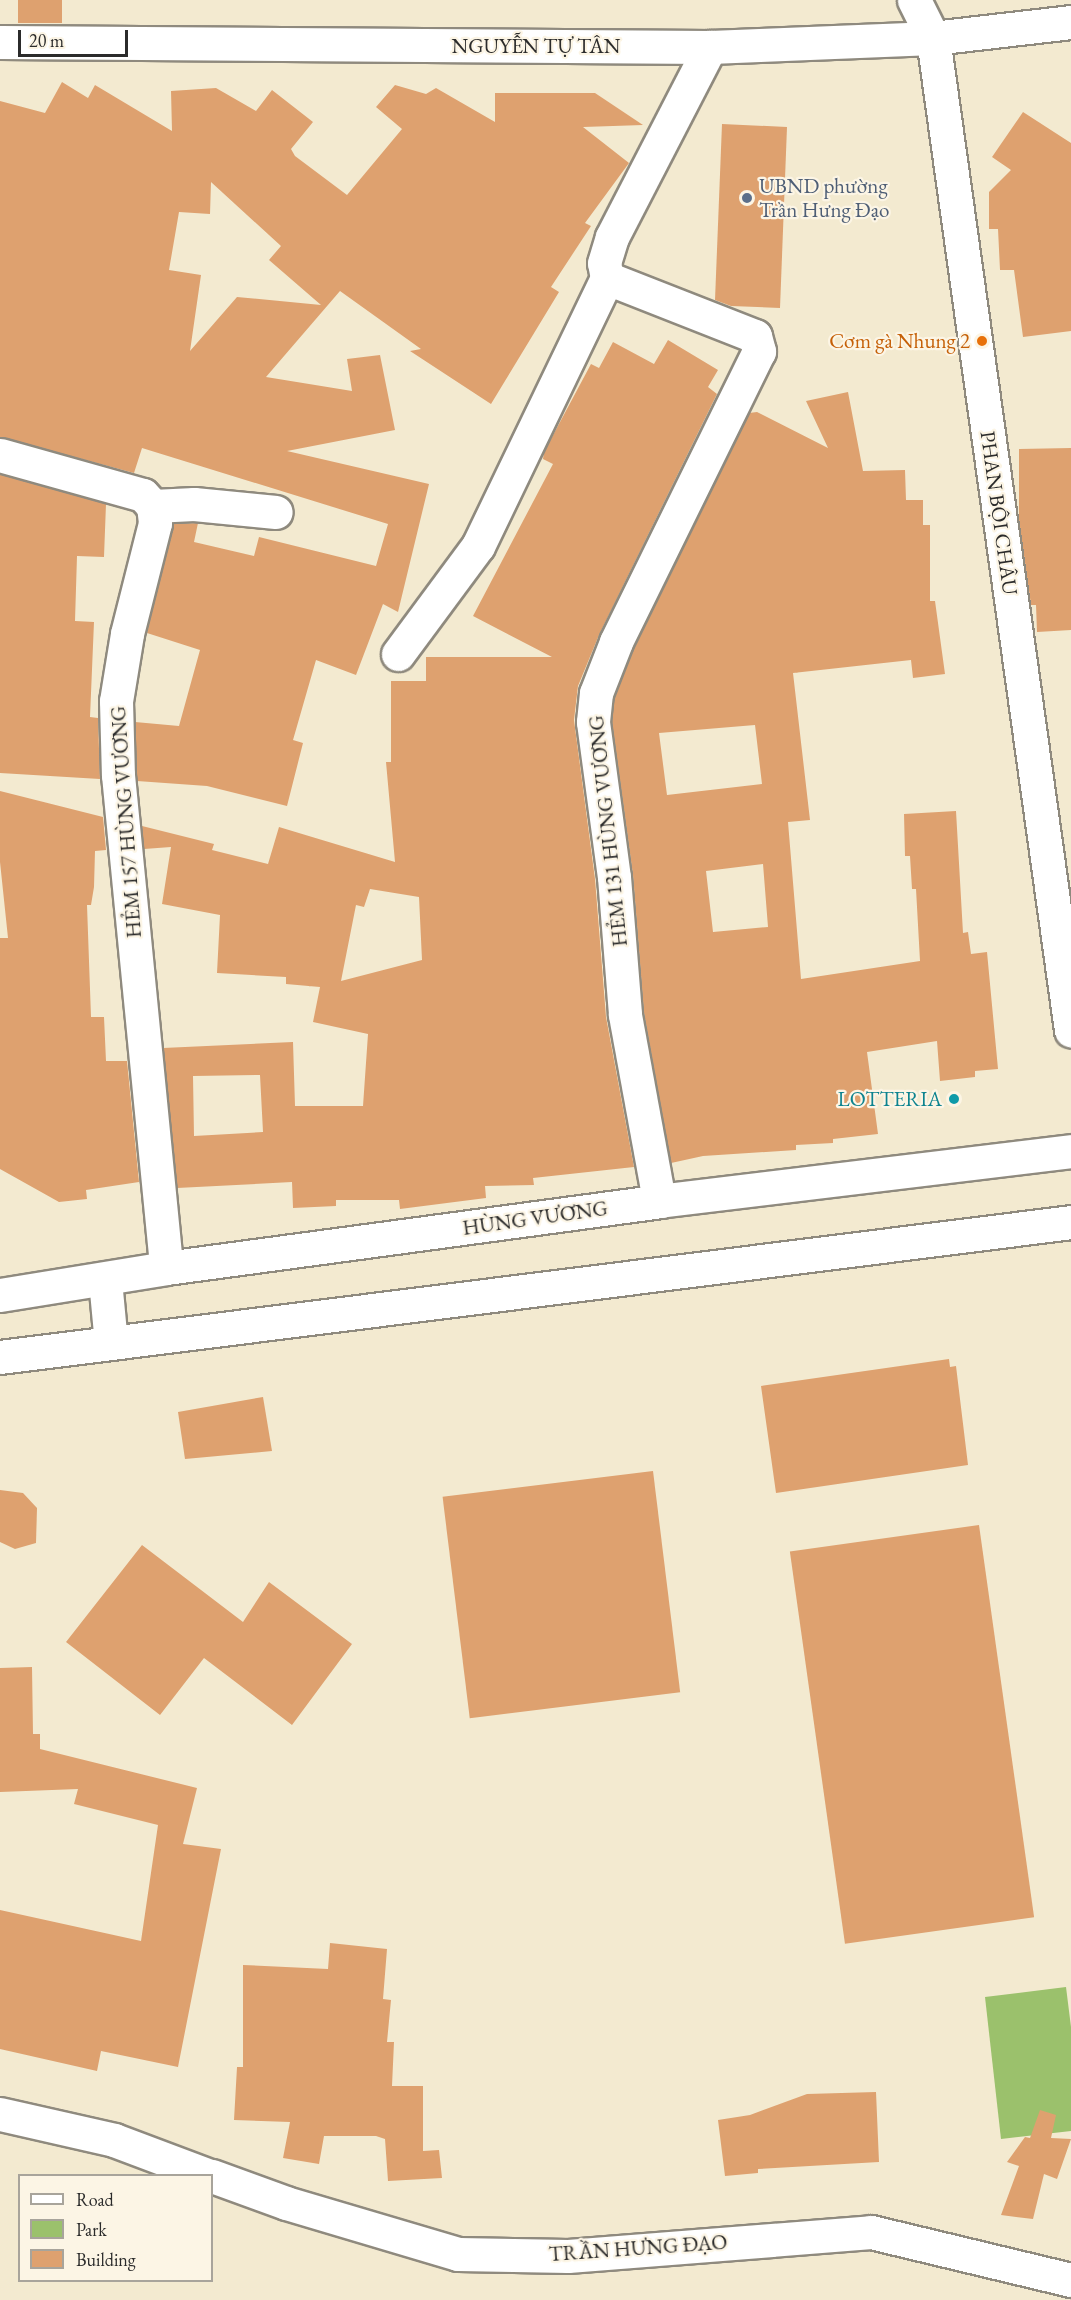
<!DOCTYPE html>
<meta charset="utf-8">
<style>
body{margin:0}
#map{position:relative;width:1071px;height:2300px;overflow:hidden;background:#f3ead0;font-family:"EB Garamond",serif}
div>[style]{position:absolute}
.green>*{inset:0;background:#9bc16c}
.building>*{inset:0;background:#dea16f;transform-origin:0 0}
.roads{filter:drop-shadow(2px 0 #8f8a7e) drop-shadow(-2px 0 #8f8a7e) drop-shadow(0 2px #8f8a7e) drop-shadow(0 -2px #8f8a7e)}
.minor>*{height:33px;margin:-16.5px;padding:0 16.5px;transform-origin:16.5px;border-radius:16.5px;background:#fff}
.tertiary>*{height:33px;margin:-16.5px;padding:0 16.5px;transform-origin:16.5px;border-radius:16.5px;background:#fff}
.secondary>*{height:33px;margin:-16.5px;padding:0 16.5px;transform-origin:16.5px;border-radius:16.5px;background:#fff}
.dots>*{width:16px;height:16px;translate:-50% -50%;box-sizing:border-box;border:3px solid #fcf5e5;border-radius:50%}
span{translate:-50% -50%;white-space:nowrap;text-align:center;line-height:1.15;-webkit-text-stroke:4.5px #fcf5e5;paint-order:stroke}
.street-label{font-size:21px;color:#2b2b2b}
.service-label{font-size:21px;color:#4e5e75}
.left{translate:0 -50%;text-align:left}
.food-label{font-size:21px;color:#c56008}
.right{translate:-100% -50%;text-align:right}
.culture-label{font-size:21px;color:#0d838f}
.legend{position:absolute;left:18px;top:2174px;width:195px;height:108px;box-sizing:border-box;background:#fcf5e5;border:2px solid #a8a49b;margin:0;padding:8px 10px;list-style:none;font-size:18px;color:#2b2b2b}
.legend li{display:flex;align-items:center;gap:12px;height:30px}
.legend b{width:30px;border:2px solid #a8a49b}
.scale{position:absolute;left:18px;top:30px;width:110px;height:27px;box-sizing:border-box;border:3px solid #2b2b2b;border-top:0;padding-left:8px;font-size:18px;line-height:21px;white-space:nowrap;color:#2b2b2b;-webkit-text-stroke:4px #fcf5e5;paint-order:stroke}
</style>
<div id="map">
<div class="green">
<div style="clip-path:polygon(1066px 1987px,1071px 2027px,1071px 2131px,1001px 2139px,985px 1997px)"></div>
</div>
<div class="building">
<div style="left:18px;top:0;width:44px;height:23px"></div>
<div style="clip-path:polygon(evenodd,62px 82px,88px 98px,95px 85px,172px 131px,171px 91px,216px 88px,256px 111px,272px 90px,313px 122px,291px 149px,295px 156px,347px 195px,402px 129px,376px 107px,395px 85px,426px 94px,436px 88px,495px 122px,495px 93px,595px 93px,643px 125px,583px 127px,629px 163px,585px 223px,591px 226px,551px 287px,559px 292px,491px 404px,410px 351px,421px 349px,340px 291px,266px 377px,352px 391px,347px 359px,380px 355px,395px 430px,287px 451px,429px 484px,398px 612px,383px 604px,356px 675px,316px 660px,293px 740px,303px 743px,287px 806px,207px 786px,137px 781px,135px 722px,179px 726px,200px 650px,147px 633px,173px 524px,198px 523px,194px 542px,254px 556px,259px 537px,376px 566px,388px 524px,142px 448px,134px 473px,0 437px,0 101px,45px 113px,62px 82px,211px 182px,281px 246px,269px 260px,321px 305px,237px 297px,190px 351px,201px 275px,169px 270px,179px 212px,210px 214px,211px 182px)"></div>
<div style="clip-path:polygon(1023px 112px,1071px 143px,1071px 331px,1023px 337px,1014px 270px,1000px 270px,998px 229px,989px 229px,989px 192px,1011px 170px,992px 157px)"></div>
<div style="clip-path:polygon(722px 124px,787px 127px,780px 308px,731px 306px,715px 300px)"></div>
<div style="clip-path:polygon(evenodd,668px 340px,718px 370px,708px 387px,717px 394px,599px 635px,578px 686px,574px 720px,595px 879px,606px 1017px,634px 1167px,533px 1178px,534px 1185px,485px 1186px,486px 1198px,400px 1209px,399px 1200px,336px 1200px,336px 1206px,293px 1208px,292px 1182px,177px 1188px,163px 1048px,293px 1042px,295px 1106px,363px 1106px,368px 1034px,313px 1022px,320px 987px,286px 984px,286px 977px,217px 973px,220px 915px,162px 904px,171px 847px,144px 849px,142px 826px,214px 844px,212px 850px,268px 864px,279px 827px,395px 862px,386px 762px,391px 762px,391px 681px,426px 681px,426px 657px,552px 657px,473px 616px,553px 464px,543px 459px,544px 452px,591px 364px,599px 368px,613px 342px,654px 364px,668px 340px,370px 889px,419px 897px,422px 960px,341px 981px,356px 905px,364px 907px,370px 889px,668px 340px,260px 1075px,263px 1132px,194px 1136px,193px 1076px,260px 1075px)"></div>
<div style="clip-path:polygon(evenodd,848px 392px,863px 471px,905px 470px,906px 500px,923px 500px,923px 525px,930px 525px,930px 601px,935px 601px,945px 674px,913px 678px,911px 660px,793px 673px,810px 820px,788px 822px,801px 979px,920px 961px,916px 889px,912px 889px,910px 856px,905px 856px,904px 814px,956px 811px,963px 933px,968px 932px,971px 954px,987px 952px,998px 1069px,975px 1071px,975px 1077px,940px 1081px,937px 1041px,867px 1052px,878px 1134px,833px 1139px,833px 1143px,796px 1145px,796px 1150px,703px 1156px,671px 1163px,644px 1013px,633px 875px,612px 722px,614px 697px,633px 650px,749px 413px,757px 412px,828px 448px,806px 401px,848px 392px,755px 725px,762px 784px,667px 795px,659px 733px,755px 725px,848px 392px,763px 864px,768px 927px,713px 932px,706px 871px,763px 864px)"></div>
<div style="clip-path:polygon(1071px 448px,1071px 630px,1037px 632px,1036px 605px,1031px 605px,1019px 520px,1019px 449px)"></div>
<div style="clip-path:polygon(0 474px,106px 504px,104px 557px,77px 556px,75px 621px,94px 622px,90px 717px,98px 718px,100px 779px,0 773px)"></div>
<div style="clip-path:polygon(0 791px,103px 817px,106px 850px,95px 851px,94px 887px,91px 905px,87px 905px,91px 1017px,104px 1017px,106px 1061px,127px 1061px,139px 1182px,86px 1190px,87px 1199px,59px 1202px,0 1169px,0 938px,8px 938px,0 862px)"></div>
<div style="clip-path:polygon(949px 1359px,950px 1367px,956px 1366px,968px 1465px,776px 1493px,761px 1386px)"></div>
<div style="clip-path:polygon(263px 1397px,272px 1451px,185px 1459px,178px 1412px)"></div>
<div style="left:653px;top:1471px;width:223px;height:212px;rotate:83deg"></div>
<div style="clip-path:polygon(0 1490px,23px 1493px,37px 1508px,36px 1543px,15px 1549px,0 1542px)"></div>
<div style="left:979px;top:1525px;width:396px;height:191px;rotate:82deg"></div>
<div style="clip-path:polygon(142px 1545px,243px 1622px,269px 1582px,352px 1644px,292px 1725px,204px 1658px,160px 1715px,66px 1642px)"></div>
<div style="clip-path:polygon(32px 1667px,33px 1734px,40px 1734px,40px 1749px,197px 1788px,183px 1844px,221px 1849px,178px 2067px,101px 2051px,97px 2071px,0 2049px,0 1910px,141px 1941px,158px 1825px,74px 1804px,78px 1789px,0 1792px,0 1668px)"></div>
<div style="clip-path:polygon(330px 1943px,387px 1949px,383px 1999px,391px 2000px,387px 2042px,394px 2042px,392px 2086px,423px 2086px,423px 2151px,439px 2150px,442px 2178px,388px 2181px,385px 2139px,376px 2136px,324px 2136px,319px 2164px,283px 2158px,290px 2122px,234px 2120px,237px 2067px,243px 2067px,243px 1965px,328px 1969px)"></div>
<div style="clip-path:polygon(876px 2092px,879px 2162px,758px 2169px,758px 2173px,725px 2176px,718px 2120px,750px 2115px,807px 2094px)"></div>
<div style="clip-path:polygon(1040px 2110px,1056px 2115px,1051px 2138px,1071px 2139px,1057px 2179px,1044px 2174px,1033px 2219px,1001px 2215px,1019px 2166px,1007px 2162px,1025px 2137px,1030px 2138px)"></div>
</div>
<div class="roads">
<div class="minor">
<div style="left:607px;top:278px;width:159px;rotate:21.4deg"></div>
<div style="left:755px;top:336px;width:16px;rotate:75deg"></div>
<div style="left:759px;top:351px;width:324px;rotate:116.2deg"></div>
<div style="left:616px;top:642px;width:55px;rotate:111.4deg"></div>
<div style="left:596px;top:693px;width:29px;rotate:96deg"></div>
<div style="left:593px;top:722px;width:156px;rotate:82.3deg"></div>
<div style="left:614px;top:877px;width:138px;rotate:85.4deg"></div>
<div style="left:625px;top:1015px;width:189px;rotate:79.6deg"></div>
<div style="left:0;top:455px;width:148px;rotate:15.6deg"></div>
<div style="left:143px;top:495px;width:15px;rotate:48deg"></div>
<div style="left:153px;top:506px;width:17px;rotate:83deg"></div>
<div style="left:155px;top:523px;width:114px;rotate:104.2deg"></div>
<div style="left:127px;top:634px;width:68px;rotate:99.3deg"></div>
<div style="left:116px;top:701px;width:74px;rotate:88.5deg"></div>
<div style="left:118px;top:775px;width:495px;rotate:84.4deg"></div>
<div style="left:153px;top:506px;width:41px;rotate:-2.8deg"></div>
<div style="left:194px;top:504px;width:82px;rotate:5.6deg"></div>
<div style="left:398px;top:654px;width:134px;rotate:-53.5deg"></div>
<div style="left:478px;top:546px;width:297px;rotate:-64.3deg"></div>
<div style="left:607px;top:278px;width:15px;rotate:-101deg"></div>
<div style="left:604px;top:263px;width:27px;rotate:-73deg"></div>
<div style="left:612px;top:237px;width:214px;rotate:-62.7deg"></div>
</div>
<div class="tertiary">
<div style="left:914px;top:0;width:42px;rotate:63.4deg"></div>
<div style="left:933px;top:38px;width:1002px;rotate:82.08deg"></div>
<div style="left:0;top:42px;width:710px;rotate:0.4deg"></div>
<div style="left:710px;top:47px;width:223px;rotate:-2.3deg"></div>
<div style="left:933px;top:38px;width:139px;rotate:-6.6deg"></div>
<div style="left:0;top:2114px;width:117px;rotate:12.8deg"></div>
<div style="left:114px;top:2140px;width:103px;rotate:20.6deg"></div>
<div style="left:212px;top:2176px;width:79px;rotate:20deg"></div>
<div style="left:286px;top:2203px;width:179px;rotate:16.5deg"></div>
<div style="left:458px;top:2254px;width:110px;rotate:1deg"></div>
<div style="left:568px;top:2256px;width:304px;rotate:-4.5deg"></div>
<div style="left:871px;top:2232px;width:206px;rotate:13.5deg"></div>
</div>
<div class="secondary">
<div style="left:105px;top:1280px;width:63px;rotate:84.6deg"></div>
<div style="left:0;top:1295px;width:168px;rotate:-9.2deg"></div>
<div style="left:166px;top:1268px;width:498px;rotate:-7.7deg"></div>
<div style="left:659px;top:1201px;width:415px;rotate:-6.9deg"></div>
<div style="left:0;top:1357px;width:1079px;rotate:-7.18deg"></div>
</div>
</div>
<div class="dots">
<div style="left:747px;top:198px;background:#5c6f8a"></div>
<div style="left:982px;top:341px;background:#e8710a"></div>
<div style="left:954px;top:1099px;background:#0f9aa8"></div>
</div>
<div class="street-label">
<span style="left:536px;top:46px">NGUYỄN TỰ TÂN</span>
<span style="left:999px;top:513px;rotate:82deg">PHAN BỘI CHÂU</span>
<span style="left:126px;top:822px;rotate:-94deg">HẺM 157 HÙNG VƯƠNG</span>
<span style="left:608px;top:831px;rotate:-96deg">HẺM 131 HÙNG VƯƠNG</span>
<span style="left:535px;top:1218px;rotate:-8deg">HÙNG VƯƠNG</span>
<span style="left:638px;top:2248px;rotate:-4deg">TRẦN HƯNG ĐẠO</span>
</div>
<div class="service-label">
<span class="left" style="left:759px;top:198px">UBND phường<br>Trần Hưng Đạo</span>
</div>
<div class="food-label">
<span class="right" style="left:970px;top:341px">Cơm gà Nhung 2</span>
</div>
<div class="culture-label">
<span class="right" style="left:942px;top:1099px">LOTTERIA</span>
</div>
<ul class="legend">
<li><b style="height:8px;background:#fff"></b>Road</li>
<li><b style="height:16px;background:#9bc16c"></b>Park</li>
<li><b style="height:16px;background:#dea16f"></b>Building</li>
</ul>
<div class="scale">20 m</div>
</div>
